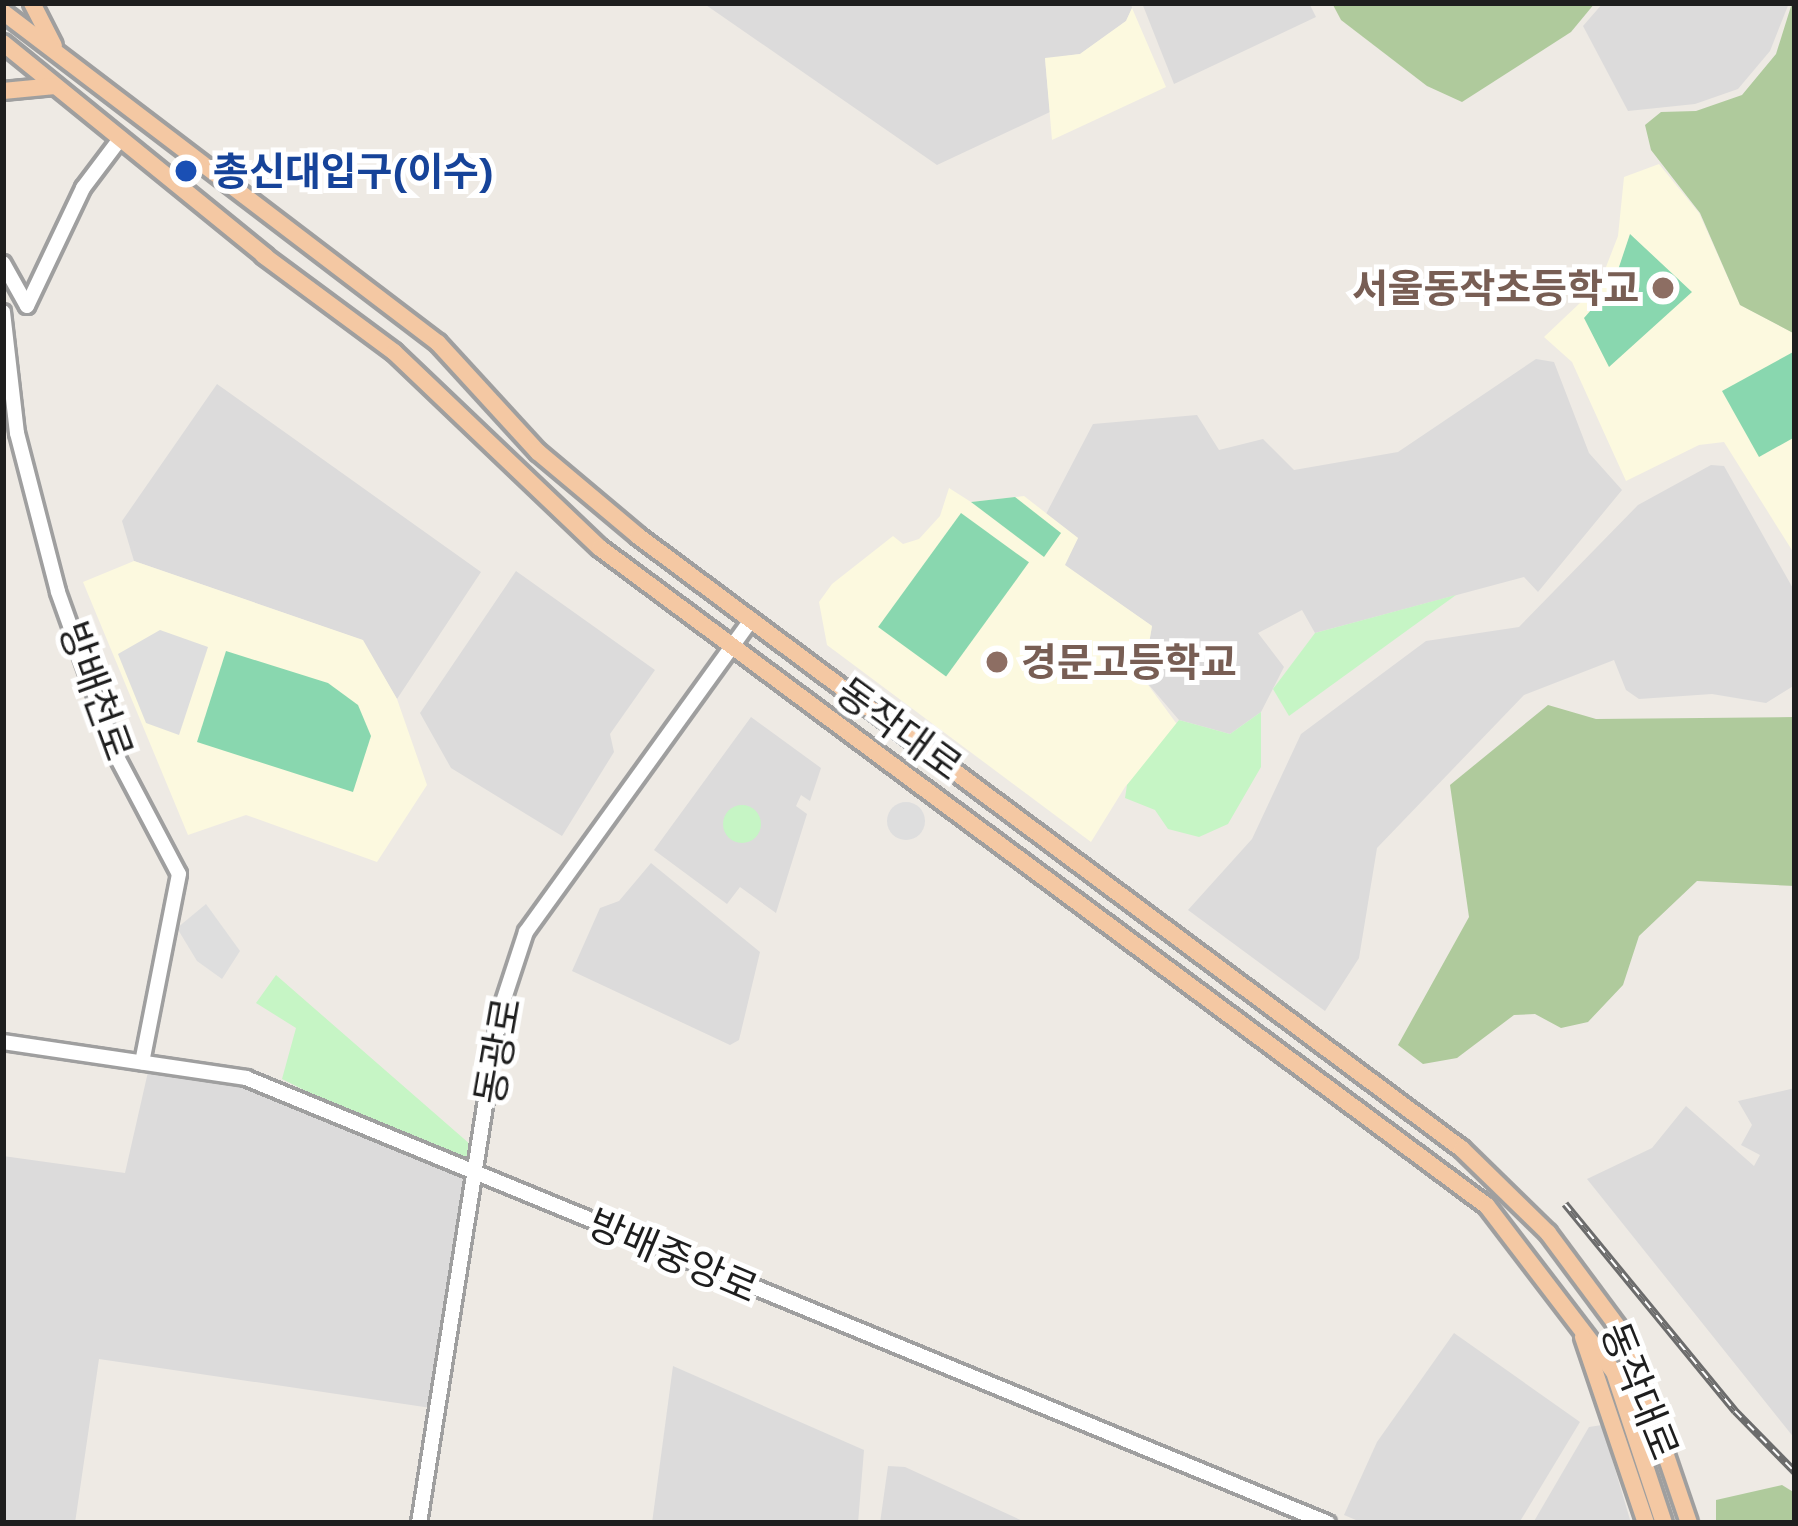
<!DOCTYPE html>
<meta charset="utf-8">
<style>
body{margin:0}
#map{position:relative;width:1798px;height:1526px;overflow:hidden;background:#eeeae4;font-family:"Golos Text","Noto Sans KR",sans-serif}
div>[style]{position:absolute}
.residential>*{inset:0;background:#dcdbdb}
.education>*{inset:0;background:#fcf9df}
.forest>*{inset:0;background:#afca9c}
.park>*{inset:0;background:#c6f5c5}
.round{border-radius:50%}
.pitch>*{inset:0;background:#89d7af;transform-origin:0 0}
.parking>*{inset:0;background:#dedede}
.roads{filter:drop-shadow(3px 0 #9f9f9f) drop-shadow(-3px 0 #9f9f9f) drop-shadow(0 3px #9f9f9f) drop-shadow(0 -3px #9f9f9f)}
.minor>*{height:14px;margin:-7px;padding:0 7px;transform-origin:7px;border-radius:7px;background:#fff}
.major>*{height:16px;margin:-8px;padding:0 8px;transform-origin:8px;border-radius:8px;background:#f4c8a3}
.rail>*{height:8px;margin-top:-4px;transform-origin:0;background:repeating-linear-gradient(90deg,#fff 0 9px,#6c6c6c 0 18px);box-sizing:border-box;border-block:3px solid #6c6c6c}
.dots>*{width:33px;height:33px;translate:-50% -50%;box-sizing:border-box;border:6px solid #fff;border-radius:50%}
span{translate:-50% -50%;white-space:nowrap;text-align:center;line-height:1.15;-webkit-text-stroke:10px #fff;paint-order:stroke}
.transit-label{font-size:39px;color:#164399;font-weight:700}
.left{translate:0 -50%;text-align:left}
.education-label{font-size:39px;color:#785e54;font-weight:700}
.right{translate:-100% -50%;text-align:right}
.street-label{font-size:39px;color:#1e1e1e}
.frame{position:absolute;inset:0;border:6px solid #1e1e1e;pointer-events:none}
</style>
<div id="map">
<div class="residential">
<div style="clip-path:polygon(703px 3px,1131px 3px,1132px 8px,1126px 21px,1080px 54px,1045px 59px,1050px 112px,937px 165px)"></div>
<div style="clip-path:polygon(1142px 3px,1309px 3px,1316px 17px,1174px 84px)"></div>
<div style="clip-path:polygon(1603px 3px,1789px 3px,1770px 51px,1738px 89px,1695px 104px,1628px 111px,1583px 26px)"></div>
<div style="clip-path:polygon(1536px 359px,1554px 362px,1589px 453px,1622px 490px,1538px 592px,1524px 577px,1315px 633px,1302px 610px,1258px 633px,1284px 667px,1261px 712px,1230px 734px,1179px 720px,1143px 678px,1152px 626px,1064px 565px,1078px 538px,1046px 514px,1093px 424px,1197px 415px,1219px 450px,1263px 439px,1294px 470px,1398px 452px)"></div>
<div style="clip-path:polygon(217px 384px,481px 572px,397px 699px,362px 640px,134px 561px,122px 521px)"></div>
<div style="clip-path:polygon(1711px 465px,1724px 466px,1795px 592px,1795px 685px,1766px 703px,1712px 694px,1639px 699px,1626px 690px,1614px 660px,1524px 695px,1377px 848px,1359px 958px,1325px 1011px,1188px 910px,1252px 839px,1301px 734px,1426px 641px,1519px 627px,1638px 505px)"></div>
<div style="clip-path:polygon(516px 571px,655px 670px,610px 734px,614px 752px,562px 836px,451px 768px,420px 713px)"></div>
<div style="clip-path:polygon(751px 717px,821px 768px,810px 801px,801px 795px,796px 806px,807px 814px,776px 913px,740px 887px,727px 904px,654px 850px)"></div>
<div style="clip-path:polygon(651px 863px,760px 952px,739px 1040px,730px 1045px,572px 971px,600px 908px,619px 901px)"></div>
<div style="clip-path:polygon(150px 1063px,246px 1078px,478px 1176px,438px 1409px,99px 1359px,75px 1523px,3px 1523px,3px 1156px,125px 1173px)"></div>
<div style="clip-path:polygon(1795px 1088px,1795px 1439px,1587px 1179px,1652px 1148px,1686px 1106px,1754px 1166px,1760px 1155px,1741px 1145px,1752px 1125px,1738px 1101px)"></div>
<div style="clip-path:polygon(1454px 1333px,1580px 1422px,1519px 1523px,1363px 1523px,1344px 1515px,1377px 1442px)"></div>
<div style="clip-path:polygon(673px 1366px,864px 1450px,858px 1523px,652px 1523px)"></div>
<div style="clip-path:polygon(1602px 1425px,1631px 1523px,1533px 1523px,1589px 1427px)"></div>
<div style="clip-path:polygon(888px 1466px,905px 1467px,1027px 1523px,880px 1523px)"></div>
</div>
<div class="education">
<div style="clip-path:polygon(1132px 8px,1166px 87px,1052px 140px,1045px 58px,1080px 54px,1126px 21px)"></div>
<div style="clip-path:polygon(1659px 164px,1699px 213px,1740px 305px,1795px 334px,1795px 555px,1724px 442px,1699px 445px,1626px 481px,1572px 362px,1544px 337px,1599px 285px,1618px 236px,1624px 177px)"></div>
<div style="clip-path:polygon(949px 488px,971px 502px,1024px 496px,1078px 538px,1065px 565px,1152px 626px,1143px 678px,1179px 727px,1125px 787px,1091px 842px,827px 645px,819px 602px,832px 584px,893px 536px,903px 544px,919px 539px,940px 516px)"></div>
<div style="clip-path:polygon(134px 561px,363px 640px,397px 699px,427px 785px,377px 862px,246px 815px,188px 835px,83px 582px)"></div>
</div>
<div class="forest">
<div style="clip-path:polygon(1332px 3px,1595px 3px,1571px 32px,1462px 102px,1427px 86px,1341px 20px)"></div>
<div style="clip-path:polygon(1792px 3px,1795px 3px,1795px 334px,1740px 305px,1700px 213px,1651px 150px,1645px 125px,1661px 112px,1696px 111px,1742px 95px,1776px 54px)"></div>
<div style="clip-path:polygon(1548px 705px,1596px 719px,1795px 717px,1795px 886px,1697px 881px,1639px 936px,1623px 985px,1588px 1022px,1561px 1028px,1535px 1014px,1514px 1015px,1457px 1058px,1423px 1064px,1398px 1045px,1469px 917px,1450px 785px)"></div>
<div style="clip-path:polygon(1782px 1485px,1795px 1493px,1795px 1523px,1716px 1523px,1716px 1500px)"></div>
</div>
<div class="park">
<div style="clip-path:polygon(1456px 595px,1289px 716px,1273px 689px,1315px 633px)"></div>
<div style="clip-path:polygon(1261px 712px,1261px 767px,1228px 824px,1199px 837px,1168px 829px,1155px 810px,1125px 798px,1127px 785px,1179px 720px,1230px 734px)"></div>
<div class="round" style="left:723px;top:805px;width:38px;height:38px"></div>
<div style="clip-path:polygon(276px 975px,471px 1145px,463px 1170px,282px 1079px,296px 1028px,256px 1003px)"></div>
</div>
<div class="pitch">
<div style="clip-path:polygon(1630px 234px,1692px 292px,1609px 367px,1584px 318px,1613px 285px)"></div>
<div style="clip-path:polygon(1795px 351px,1795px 437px,1759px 457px,1722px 391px)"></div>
<div style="clip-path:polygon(1015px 497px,1061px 533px,1044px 557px,971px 502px)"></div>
<div style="left:961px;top:513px;width:84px;height:141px;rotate:36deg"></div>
<div style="clip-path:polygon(226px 651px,328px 683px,358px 705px,371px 736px,353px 792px,197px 742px)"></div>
</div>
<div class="parking">
<div style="clip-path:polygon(160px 630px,208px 647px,179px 735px,146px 723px,118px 654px)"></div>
<div class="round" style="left:887px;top:802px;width:38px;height:38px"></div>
<div style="clip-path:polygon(206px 904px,240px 951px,222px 979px,197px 961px,177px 928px)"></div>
</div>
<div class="roads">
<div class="minor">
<div style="left:3px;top:263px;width:49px;rotate:60.8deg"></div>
<div style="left:27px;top:306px;width:131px;rotate:-64.6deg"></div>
<div style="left:83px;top:188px;width:61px;rotate:-52.9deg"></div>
<div style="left:3px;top:312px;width:122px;rotate:83.4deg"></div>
<div style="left:17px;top:433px;width:164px;rotate:75.5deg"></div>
<div style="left:58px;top:592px;width:175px;rotate:70.3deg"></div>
<div style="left:117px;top:757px;width:132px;rotate:62.1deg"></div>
<div style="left:179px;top:874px;width:192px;rotate:101.1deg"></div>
<div style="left:3px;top:1042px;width:246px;rotate:8.4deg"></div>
<div style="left:246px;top:1078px;width:1170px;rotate:22.36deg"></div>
<div style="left:419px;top:1523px;width:518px;rotate:-81.01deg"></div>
<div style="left:500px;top:1011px;width:83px;rotate:-71.8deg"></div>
<div style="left:526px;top:932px;width:385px;rotate:-54.2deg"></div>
</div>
<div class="major">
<div style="left:32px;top:3px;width:48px;rotate:62.9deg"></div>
<div style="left:3px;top:12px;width:547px;rotate:37.27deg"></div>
<div style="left:438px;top:343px;width:148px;rotate:47.5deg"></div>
<div style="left:538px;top:452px;width:131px;rotate:40deg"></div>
<div style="left:638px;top:536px;width:1027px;rotate:36.65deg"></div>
<div style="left:1462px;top:1149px;width:120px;rotate:44.3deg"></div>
<div style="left:1548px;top:1233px;width:131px;rotate:53.4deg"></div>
<div style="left:1626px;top:1338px;width:195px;rotate:71.2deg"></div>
<div style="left:3px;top:43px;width:339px;rotate:39.1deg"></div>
<div style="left:3px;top:91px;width:52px;rotate:-5.5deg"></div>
<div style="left:263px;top:255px;width:163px;rotate:36.5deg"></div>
<div style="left:394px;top:352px;width:284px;rotate:43.6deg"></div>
<div style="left:600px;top:548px;width:1104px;rotate:36.57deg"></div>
<div style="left:1487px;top:1206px;width:209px;rotate:52.6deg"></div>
<div style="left:1614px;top:1372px;width:159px;rotate:71.7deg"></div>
<div style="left:1583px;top:1337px;width:196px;rotate:71.3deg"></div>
</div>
</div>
<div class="rail">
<div style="left:1565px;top:1204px;width:268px;rotate:50.6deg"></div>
<div style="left:1735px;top:1411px;width:86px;rotate:45.5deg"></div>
</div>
<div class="dots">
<div style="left:186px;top:171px;background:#1a4fb4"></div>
<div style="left:1663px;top:288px;background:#8d6e63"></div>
<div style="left:997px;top:662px;background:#8d6e63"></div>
</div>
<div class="transit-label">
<span class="left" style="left:213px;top:171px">총신대입구(이수)</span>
</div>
<div class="education-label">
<span class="right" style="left:1639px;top:288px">서울동작초등학교</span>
<span class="left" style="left:1021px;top:662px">경문고등학교</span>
</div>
<div class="street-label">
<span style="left:96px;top:691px;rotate:70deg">방배천로</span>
<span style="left:899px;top:729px;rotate:36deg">동작대로</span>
<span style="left:498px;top:1051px;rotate:-80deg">동광로</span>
<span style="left:673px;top:1256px;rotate:23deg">방배중앙로</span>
<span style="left:1640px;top:1391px;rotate:68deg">동작대로</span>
</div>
<div class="frame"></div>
</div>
